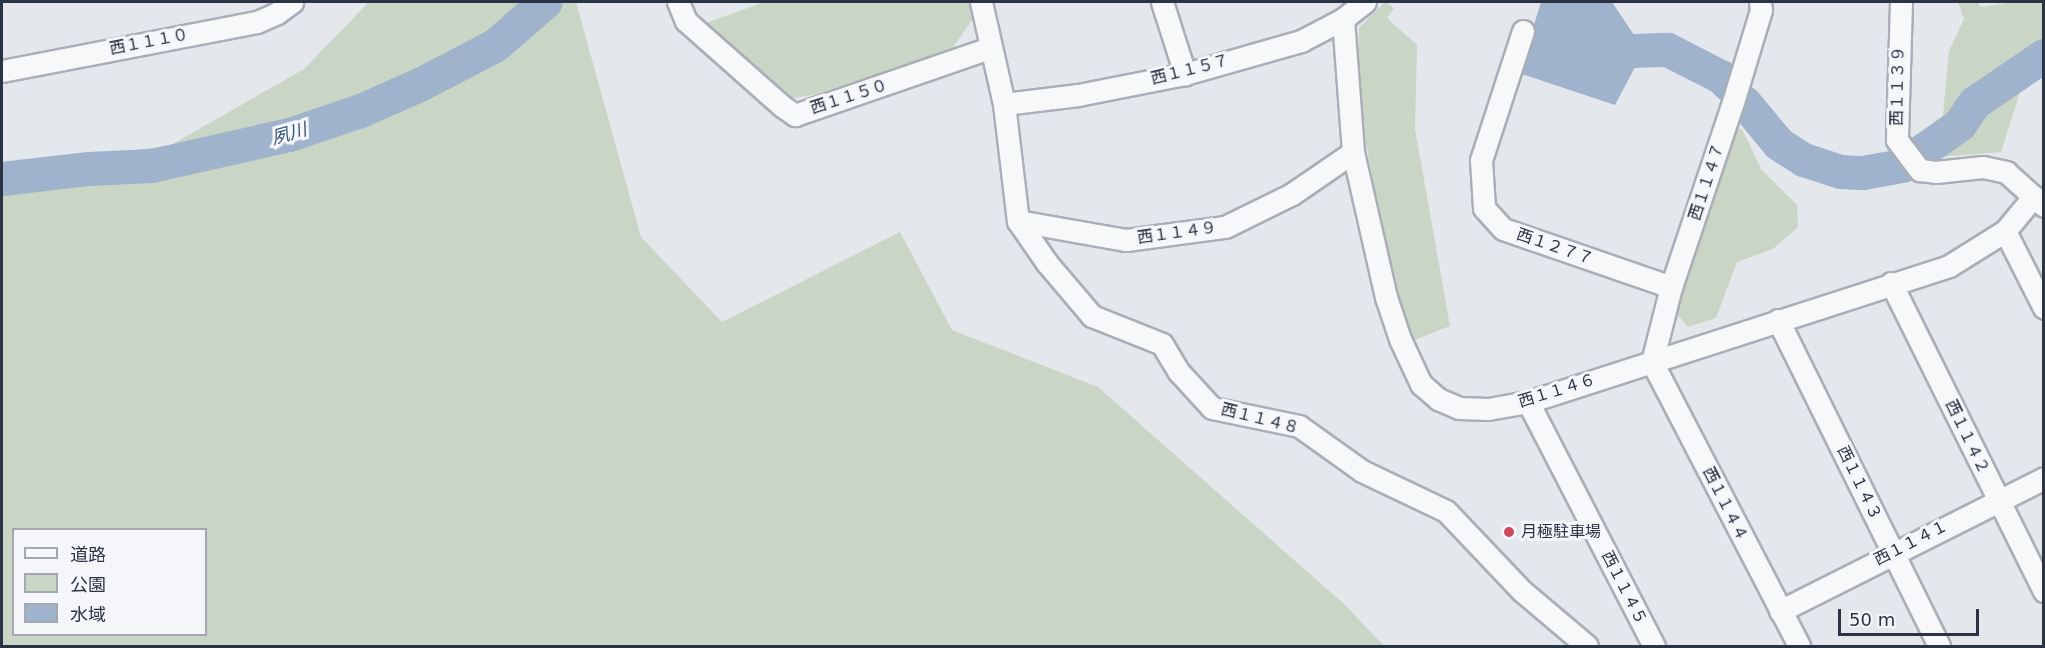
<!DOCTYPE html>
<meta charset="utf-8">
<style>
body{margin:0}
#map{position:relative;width:2045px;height:648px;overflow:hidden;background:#e4e7ec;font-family:"DejaVu Sans","Noto Sans JP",sans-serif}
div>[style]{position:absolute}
.green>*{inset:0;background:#c9d6c5}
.water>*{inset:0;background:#9fb4cc}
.river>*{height:34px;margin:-17px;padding:0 17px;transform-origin:17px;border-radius:17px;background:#9fb4cc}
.roads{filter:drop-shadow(2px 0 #a9aeb7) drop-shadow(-2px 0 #a9aeb7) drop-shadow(0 2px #a9aeb7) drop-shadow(0 -2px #a9aeb7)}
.street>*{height:21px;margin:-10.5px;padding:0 10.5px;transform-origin:10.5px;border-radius:10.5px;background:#f7f8fa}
.dots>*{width:16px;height:16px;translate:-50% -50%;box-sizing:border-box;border:3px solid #f4f6f9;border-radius:50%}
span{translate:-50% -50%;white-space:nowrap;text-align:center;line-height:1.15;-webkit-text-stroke:6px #f4f6f9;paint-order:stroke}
.street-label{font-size:16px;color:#2b3445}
.poi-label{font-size:16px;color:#2b3445}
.left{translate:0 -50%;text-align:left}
.water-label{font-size:18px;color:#34527a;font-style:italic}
.frame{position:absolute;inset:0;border:3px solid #2b3445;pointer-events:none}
.legend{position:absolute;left:12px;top:528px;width:195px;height:108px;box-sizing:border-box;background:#f4f6f9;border:2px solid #a4a8b1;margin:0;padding:8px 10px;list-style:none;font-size:18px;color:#2b3445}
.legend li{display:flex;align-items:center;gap:12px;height:30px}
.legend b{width:30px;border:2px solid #a4a8b1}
.scale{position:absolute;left:1838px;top:609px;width:141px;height:27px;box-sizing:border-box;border:3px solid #2b3445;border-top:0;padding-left:8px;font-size:18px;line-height:21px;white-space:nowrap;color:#2b3445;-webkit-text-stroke:4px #f4f6f9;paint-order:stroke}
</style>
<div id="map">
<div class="green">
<div style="clip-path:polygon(evenodd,369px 2px,576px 2px,641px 237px,722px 322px,900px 232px,952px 330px,1098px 387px,1344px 604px,1384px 646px,2px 646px,2px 170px,171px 145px,304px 69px,369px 2px,14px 530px,206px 530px,206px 634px,14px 634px,14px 530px)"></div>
<div style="clip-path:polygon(765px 2px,973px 2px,976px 14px,952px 49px,813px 95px,792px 98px,782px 93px,703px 24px)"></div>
<div style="clip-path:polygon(1385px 2px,1394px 8px,1387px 18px,1417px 45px,1415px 129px,1450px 326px,1412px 341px,1399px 315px,1364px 134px,1357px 84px,1359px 28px)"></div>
<div style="clip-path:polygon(1958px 2px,1977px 2px,1981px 7px,2014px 2px,2043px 2px,2043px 45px,2034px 48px,2001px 152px,1939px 157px,1949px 51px,1964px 19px)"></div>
<div style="clip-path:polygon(1742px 129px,1761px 169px,1797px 205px,1798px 227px,1773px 249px,1737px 262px,1716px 318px,1688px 327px,1675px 312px,1732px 130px)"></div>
</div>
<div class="water">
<div style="clip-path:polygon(1541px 2px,1612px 2px,1644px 50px,1615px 105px,1519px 73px)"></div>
</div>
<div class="river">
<div style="left:1634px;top:51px;width:34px;rotate:-2deg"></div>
<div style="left:1668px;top:50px;width:59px;rotate:27deg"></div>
<div style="left:1721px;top:77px;width:11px;rotate:45deg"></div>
<div style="left:1745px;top:103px;width:53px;rotate:50.3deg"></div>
<div style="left:1779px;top:144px;width:30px;rotate:33deg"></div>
<div style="left:1804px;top:160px;width:39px;rotate:18deg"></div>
<div style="left:1841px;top:172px;width:22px;rotate:3deg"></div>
<div style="left:1863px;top:173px;width:40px;rotate:-10deg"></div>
<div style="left:1917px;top:155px;width:52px;rotate:-34.9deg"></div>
<div style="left:1960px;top:125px;width:27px;rotate:-56deg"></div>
<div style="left:1975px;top:103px;width:83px;rotate:-34.3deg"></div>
<div style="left:2px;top:179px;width:88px;rotate:-6.6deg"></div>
<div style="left:89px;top:169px;width:63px;rotate:-2.7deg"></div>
<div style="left:152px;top:166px;width:141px;rotate:-12.7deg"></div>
<div style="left:290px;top:135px;width:75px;rotate:-18.7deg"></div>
<div style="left:361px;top:111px;width:67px;rotate:-23.9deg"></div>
<div style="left:422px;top:84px;width:82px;rotate:-27.5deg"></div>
<div style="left:495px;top:46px;width:67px;rotate:-40.8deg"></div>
</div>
<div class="roads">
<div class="street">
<div style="left:678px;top:2px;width:21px;rotate:67deg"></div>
<div style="left:686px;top:21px;width:128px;rotate:41.5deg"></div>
<div style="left:782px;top:106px;width:16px;rotate:35deg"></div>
<div style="left:795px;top:115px;width:206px;rotate:-19deg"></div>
<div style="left:981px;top:2px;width:105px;rotate:77.3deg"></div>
<div style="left:1004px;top:104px;width:118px;rotate:83.2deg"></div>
<div style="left:1018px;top:221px;width:51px;rotate:55.4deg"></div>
<div style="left:1047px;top:263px;width:70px;rotate:49.7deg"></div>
<div style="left:1092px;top:316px;width:75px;rotate:21.8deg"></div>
<div style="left:1162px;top:344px;width:33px;rotate:59deg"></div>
<div style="left:1179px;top:372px;width:49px;rotate:47.5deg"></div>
<div style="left:1212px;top:408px;width:89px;rotate:11.7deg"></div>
<div style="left:1299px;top:426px;width:77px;rotate:35.5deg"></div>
<div style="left:1362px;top:471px;width:93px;rotate:25.5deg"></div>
<div style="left:1446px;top:511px;width:110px;rotate:46.5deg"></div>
<div style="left:1522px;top:591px;width:85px;rotate:40.2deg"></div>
<div style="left:1162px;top:2px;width:76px;rotate:72.3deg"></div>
<div style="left:1760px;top:2px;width:8px;rotate:83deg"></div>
<div style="left:1761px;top:10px;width:96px;rotate:106.9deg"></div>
<div style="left:1733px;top:102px;width:195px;rotate:108.5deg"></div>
<div style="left:1671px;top:287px;width:77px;rotate:104.2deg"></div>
<div style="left:1652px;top:362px;width:320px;rotate:62.6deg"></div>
<div style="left:1901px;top:2px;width:138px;rotate:91.7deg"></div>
<div style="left:1897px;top:140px;width:38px;rotate:53deg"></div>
<div style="left:1920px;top:170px;width:16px;rotate:7deg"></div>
<div style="left:1936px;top:172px;width:47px;rotate:-6.1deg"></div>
<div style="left:1983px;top:167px;width:24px;rotate:12deg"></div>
<div style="left:2006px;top:172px;width:51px;rotate:41.8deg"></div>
<div style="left:1343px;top:19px;width:133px;rotate:85.7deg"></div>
<div style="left:1353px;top:152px;width:149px;rotate:77.2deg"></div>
<div style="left:1386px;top:297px;width:44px;rotate:71.6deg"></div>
<div style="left:1400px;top:339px;width:50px;rotate:65deg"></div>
<div style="left:1421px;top:384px;width:23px;rotate:41deg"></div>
<div style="left:1438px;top:399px;width:23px;rotate:23deg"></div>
<div style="left:1459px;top:408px;width:29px;rotate:2deg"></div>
<div style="left:1488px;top:409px;width:41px;rotate:-9.9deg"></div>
<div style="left:1528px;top:402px;width:442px;rotate:-17.9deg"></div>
<div style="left:1949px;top:266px;width:66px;rotate:-32deg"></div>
<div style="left:2005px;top:231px;width:45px;rotate:-50.4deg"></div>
<div style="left:1523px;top:31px;width:136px;rotate:108deg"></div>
<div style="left:1481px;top:160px;width:48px;rotate:86.4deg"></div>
<div style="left:1484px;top:208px;width:28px;rotate:48deg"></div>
<div style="left:1503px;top:229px;width:178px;rotate:19deg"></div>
<div style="left:2px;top:71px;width:260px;rotate:-10.9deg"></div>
<div style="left:257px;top:22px;width:22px;rotate:-24deg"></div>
<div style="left:277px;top:13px;width:19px;rotate:-36deg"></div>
<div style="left:1004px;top:104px;width:75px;rotate:-6.9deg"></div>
<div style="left:1078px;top:95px;width:109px;rotate:-11.1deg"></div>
<div style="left:1185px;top:74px;width:121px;rotate:-15.9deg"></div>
<div style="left:1301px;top:41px;width:47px;rotate:-27.6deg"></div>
<div style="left:1343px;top:19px;width:28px;rotate:-38deg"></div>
<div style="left:1018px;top:221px;width:110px;rotate:10deg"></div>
<div style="left:1126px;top:240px;width:100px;rotate:-7.5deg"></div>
<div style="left:1225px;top:227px;width:75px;rotate:-26.2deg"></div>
<div style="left:1292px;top:194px;width:74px;rotate:-34.5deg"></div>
<div style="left:2005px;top:231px;width:86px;rotate:63.1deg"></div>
<div style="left:1891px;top:283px;width:344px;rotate:63.6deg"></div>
<div style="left:1778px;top:320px;width:364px;rotate:63.7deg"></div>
<div style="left:1528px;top:402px;width:275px;rotate:62.7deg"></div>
<div style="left:1780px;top:611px;width:296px;rotate:-26.7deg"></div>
</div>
</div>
<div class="dots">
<div style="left:1509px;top:532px;background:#d1495b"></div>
</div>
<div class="street-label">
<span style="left:149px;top:42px;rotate:-11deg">西１１１０</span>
<span style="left:1190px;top:70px;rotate:-14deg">西１１５７</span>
<span style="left:1898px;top:86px;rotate:-89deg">西１１３９</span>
<span style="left:849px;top:97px;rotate:-18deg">西１１５０</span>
<span style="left:1707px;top:182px;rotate:-72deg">西１１４７</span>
<span style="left:1177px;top:233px;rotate:-8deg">西１１４９</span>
<span style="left:1555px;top:247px;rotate:19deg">西１２７７</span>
<span style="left:1557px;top:391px;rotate:-17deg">西１１４６</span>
<span style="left:1260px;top:419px;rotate:14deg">西１１４８</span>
<span style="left:1967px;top:437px;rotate:64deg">西１１４２</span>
<span style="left:1859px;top:483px;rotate:64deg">西１１４３</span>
<span style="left:1725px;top:504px;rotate:63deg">西１１４４</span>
<span style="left:1911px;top:543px;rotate:-27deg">西１１４１</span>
<span style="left:1624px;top:588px;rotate:63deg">西１１４５</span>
</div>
<div class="poi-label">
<span class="left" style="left:1521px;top:532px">月極駐車場</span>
</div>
<div class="water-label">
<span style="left:289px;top:134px;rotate:-16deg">夙川</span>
</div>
<div class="frame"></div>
<ul class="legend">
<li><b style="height:8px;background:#f7f8fa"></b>道路</li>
<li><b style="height:16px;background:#c9d6c5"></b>公園</li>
<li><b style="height:16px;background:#9fb4cc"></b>水域</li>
</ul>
<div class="scale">50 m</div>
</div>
